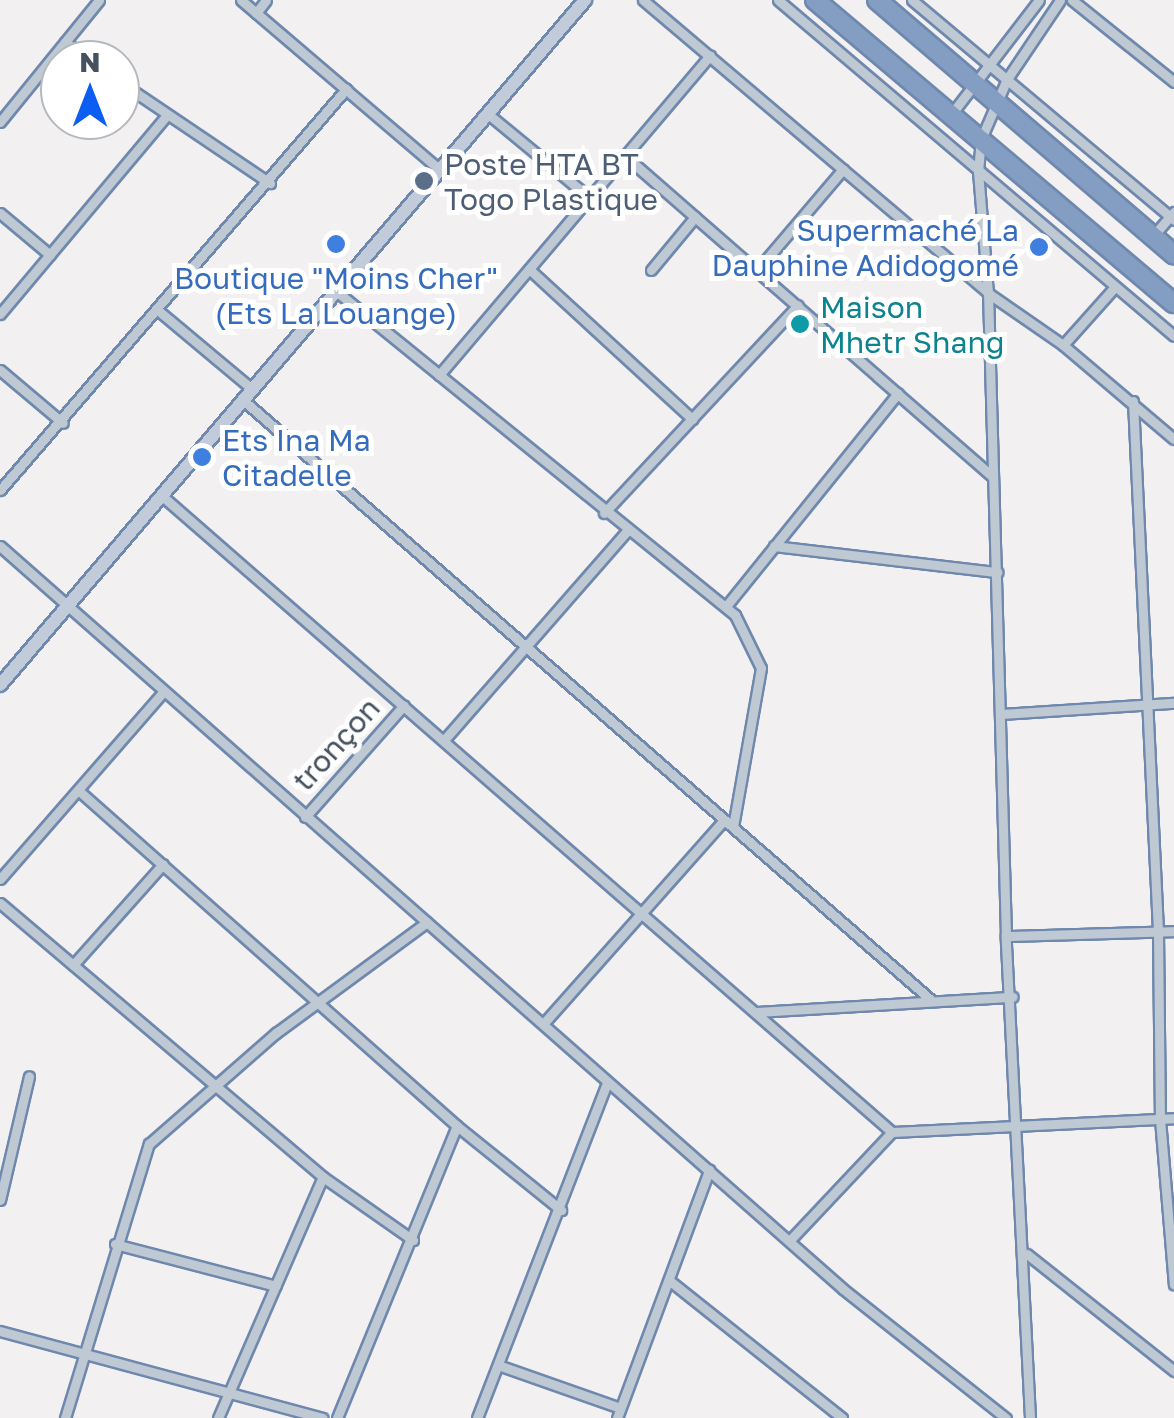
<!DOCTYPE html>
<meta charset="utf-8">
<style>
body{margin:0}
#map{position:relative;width:1174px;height:1418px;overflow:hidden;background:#f2f0f0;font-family:"Golos Text",sans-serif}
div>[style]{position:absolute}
.roads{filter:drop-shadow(2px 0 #6f88ae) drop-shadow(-2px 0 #6f88ae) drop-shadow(0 2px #6f88ae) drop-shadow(0 -2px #6f88ae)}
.street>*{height:9px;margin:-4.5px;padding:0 4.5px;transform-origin:4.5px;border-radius:4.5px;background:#bfc9d3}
.secondary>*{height:12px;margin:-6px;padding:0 6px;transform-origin:6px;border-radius:6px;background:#c1cbda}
.highway>*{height:18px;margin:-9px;padding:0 9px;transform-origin:9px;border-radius:9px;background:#849dc2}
.dots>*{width:28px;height:28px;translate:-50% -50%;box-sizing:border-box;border:5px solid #fff;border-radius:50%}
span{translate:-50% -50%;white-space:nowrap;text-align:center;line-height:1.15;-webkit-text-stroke:10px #fff;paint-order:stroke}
.service-label{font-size:30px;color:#4e5e75}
.left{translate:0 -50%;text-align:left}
.shop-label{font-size:30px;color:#366cbe}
.right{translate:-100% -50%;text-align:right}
.culture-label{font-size:30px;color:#0d838f}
.street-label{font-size:30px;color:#46515f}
.north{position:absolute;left:40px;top:40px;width:100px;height:100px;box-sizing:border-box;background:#fff;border:2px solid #b5b9bf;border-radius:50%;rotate:0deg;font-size:28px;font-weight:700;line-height:40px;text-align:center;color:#46515f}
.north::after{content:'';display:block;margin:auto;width:35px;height:45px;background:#0b5ef1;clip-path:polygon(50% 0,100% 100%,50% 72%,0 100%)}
</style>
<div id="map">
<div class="roads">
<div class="street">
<div style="left:241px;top:0;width:262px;rotate:40.5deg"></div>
<div style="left:643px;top:0;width:453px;rotate:40.3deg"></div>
<div style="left:988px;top:293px;width:91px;rotate:34.7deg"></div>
<div style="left:1063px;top:345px;width:145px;rotate:40.3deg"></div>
<div style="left:778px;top:0;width:519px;rotate:40.31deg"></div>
<div style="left:912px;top:0;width:342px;rotate:40deg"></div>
<div style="left:1072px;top:0;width:131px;rotate:38.8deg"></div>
<div style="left:256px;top:13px;width:16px;rotate:-52deg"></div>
<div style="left:65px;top:42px;width:31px;rotate:36deg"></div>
<div style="left:120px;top:82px;width:181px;rotate:34deg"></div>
<div style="left:953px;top:112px;width:141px;rotate:-52.5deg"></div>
<div style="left:488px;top:114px;width:132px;rotate:39.5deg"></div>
<div style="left:0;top:122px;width:157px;rotate:-50.9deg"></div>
<div style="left:625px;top:156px;width:486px;rotate:41.1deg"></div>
<div style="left:0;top:213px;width:65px;rotate:40deg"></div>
<div style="left:1153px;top:236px;width:32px;rotate:-49deg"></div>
<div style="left:529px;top:269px;width:222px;rotate:42.6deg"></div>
<div style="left:758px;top:269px;width:131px;rotate:-49.6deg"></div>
<div style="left:651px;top:270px;width:69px;rotate:-50.3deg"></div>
<div style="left:336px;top:291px;width:514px;rotate:39.08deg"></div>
<div style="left:735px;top:615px;width:59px;rotate:63.9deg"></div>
<div style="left:761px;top:668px;width:161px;rotate:100deg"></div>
<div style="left:160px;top:312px;width:120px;rotate:39.9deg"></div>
<div style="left:0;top:314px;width:260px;rotate:-50deg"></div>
<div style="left:1063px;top:345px;width:76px;rotate:-48.2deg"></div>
<div style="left:0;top:370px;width:82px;rotate:40.1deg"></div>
<div style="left:439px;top:375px;width:419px;rotate:-49.7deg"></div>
<div style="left:243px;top:400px;width:911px;rotate:41.09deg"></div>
<div style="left:1133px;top:401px;width:532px;rotate:87.3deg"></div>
<div style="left:1158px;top:932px;width:187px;rotate:89.4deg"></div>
<div style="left:1160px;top:1119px;width:166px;rotate:85.2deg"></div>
<div style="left:0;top:490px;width:530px;rotate:-49.21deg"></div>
<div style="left:161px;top:495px;width:970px;rotate:41.07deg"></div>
<div style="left:604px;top:513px;width:284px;rotate:-47deg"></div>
<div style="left:0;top:546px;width:1124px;rotate:41.39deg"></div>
<div style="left:843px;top:1289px;width:208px;rotate:38.4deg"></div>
<div style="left:774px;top:546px;width:225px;rotate:6.7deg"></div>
<div style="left:727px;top:605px;width:272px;rotate:-51.1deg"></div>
<div style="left:1002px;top:714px;width:172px;rotate:-3.7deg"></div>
<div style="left:444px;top:740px;width:278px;rotate:-48.8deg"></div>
<div style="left:78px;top:790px;width:506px;rotate:41.56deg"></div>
<div style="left:457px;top:1126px;width:134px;rotate:38.9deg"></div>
<div style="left:305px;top:817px;width:149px;rotate:-48.5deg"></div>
<div style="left:0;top:879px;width:248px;rotate:-48.9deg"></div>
<div style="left:0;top:903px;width:424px;rotate:40.3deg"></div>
<div style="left:323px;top:1177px;width:110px;rotate:35deg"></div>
<div style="left:1006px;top:936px;width:168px;rotate:-1.7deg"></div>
<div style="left:73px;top:965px;width:135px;rotate:-48.3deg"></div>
<div style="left:757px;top:1012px;width:256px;rotate:-3.4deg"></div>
<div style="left:543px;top:1024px;width:273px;rotate:-48.4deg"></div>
<div style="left:0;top:1200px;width:127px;rotate:-76.8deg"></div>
<div style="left:791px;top:1239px;width:147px;rotate:-46.7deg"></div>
<div style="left:892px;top:1132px;width:282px;rotate:-2.8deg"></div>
<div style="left:115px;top:1244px;width:166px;rotate:14.6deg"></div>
<div style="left:1027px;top:1254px;width:188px;rotate:38.5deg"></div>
<div style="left:670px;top:1281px;width:220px;rotate:38.5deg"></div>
<div style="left:0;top:1331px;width:334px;rotate:15.1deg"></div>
<div style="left:498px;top:1365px;width:129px;rotate:19.4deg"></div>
<div style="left:65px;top:1418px;width:287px;rotate:-73deg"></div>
<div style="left:149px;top:1144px;width:169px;rotate:-41.2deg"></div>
<div style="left:276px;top:1033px;width:187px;rotate:-36.3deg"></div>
<div style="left:218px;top:1418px;width:263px;rotate:-66.5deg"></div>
<div style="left:337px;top:1418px;width:316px;rotate:-67.7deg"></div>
<div style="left:477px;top:1418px;width:360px;rotate:-68.8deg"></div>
<div style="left:617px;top:1418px;width:265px;rotate:-69.6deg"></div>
<div style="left:1030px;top:1418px;width:483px;rotate:-92.9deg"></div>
<div style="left:1006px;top:936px;width:643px;rotate:-91.6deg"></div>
<div style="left:988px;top:293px;width:121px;rotate:-94.7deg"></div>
<div style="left:978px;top:172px;width:33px;rotate:-85deg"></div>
<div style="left:981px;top:139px;width:65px;rotate:-66.6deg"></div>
<div style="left:1007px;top:79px;width:95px;rotate:-56.1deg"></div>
</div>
<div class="secondary">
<div style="left:0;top:685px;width:901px;rotate:-49.5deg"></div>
</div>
<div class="highway">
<div style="left:815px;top:0;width:470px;rotate:40.2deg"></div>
<div style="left:877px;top:0;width:391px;rotate:40.6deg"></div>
</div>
</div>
<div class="dots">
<div style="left:424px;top:181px;background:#5c6f8a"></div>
<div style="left:336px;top:244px;background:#3f7fe0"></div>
<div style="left:1039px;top:247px;background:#3f7fe0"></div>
<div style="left:800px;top:324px;background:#0f9aa8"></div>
<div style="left:202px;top:457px;background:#3f7fe0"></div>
</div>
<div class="service-label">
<span class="left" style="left:444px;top:181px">Poste HTA BT<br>Togo Plastique</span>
</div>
<div class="shop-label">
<span class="right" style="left:1019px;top:247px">Supermaché La<br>Dauphine Adidogomé</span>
<span style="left:336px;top:295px">Boutique "Moins Cher"<br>(Ets La Louange)</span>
<span class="left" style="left:222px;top:457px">Ets Ina Ma<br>Citadelle</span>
</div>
<div class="culture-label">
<span class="left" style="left:820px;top:324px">Maison<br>Mhetr Shang</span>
</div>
<div class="street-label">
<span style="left:336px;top:744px;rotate:-48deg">tronçon</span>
</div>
<div class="north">N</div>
</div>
